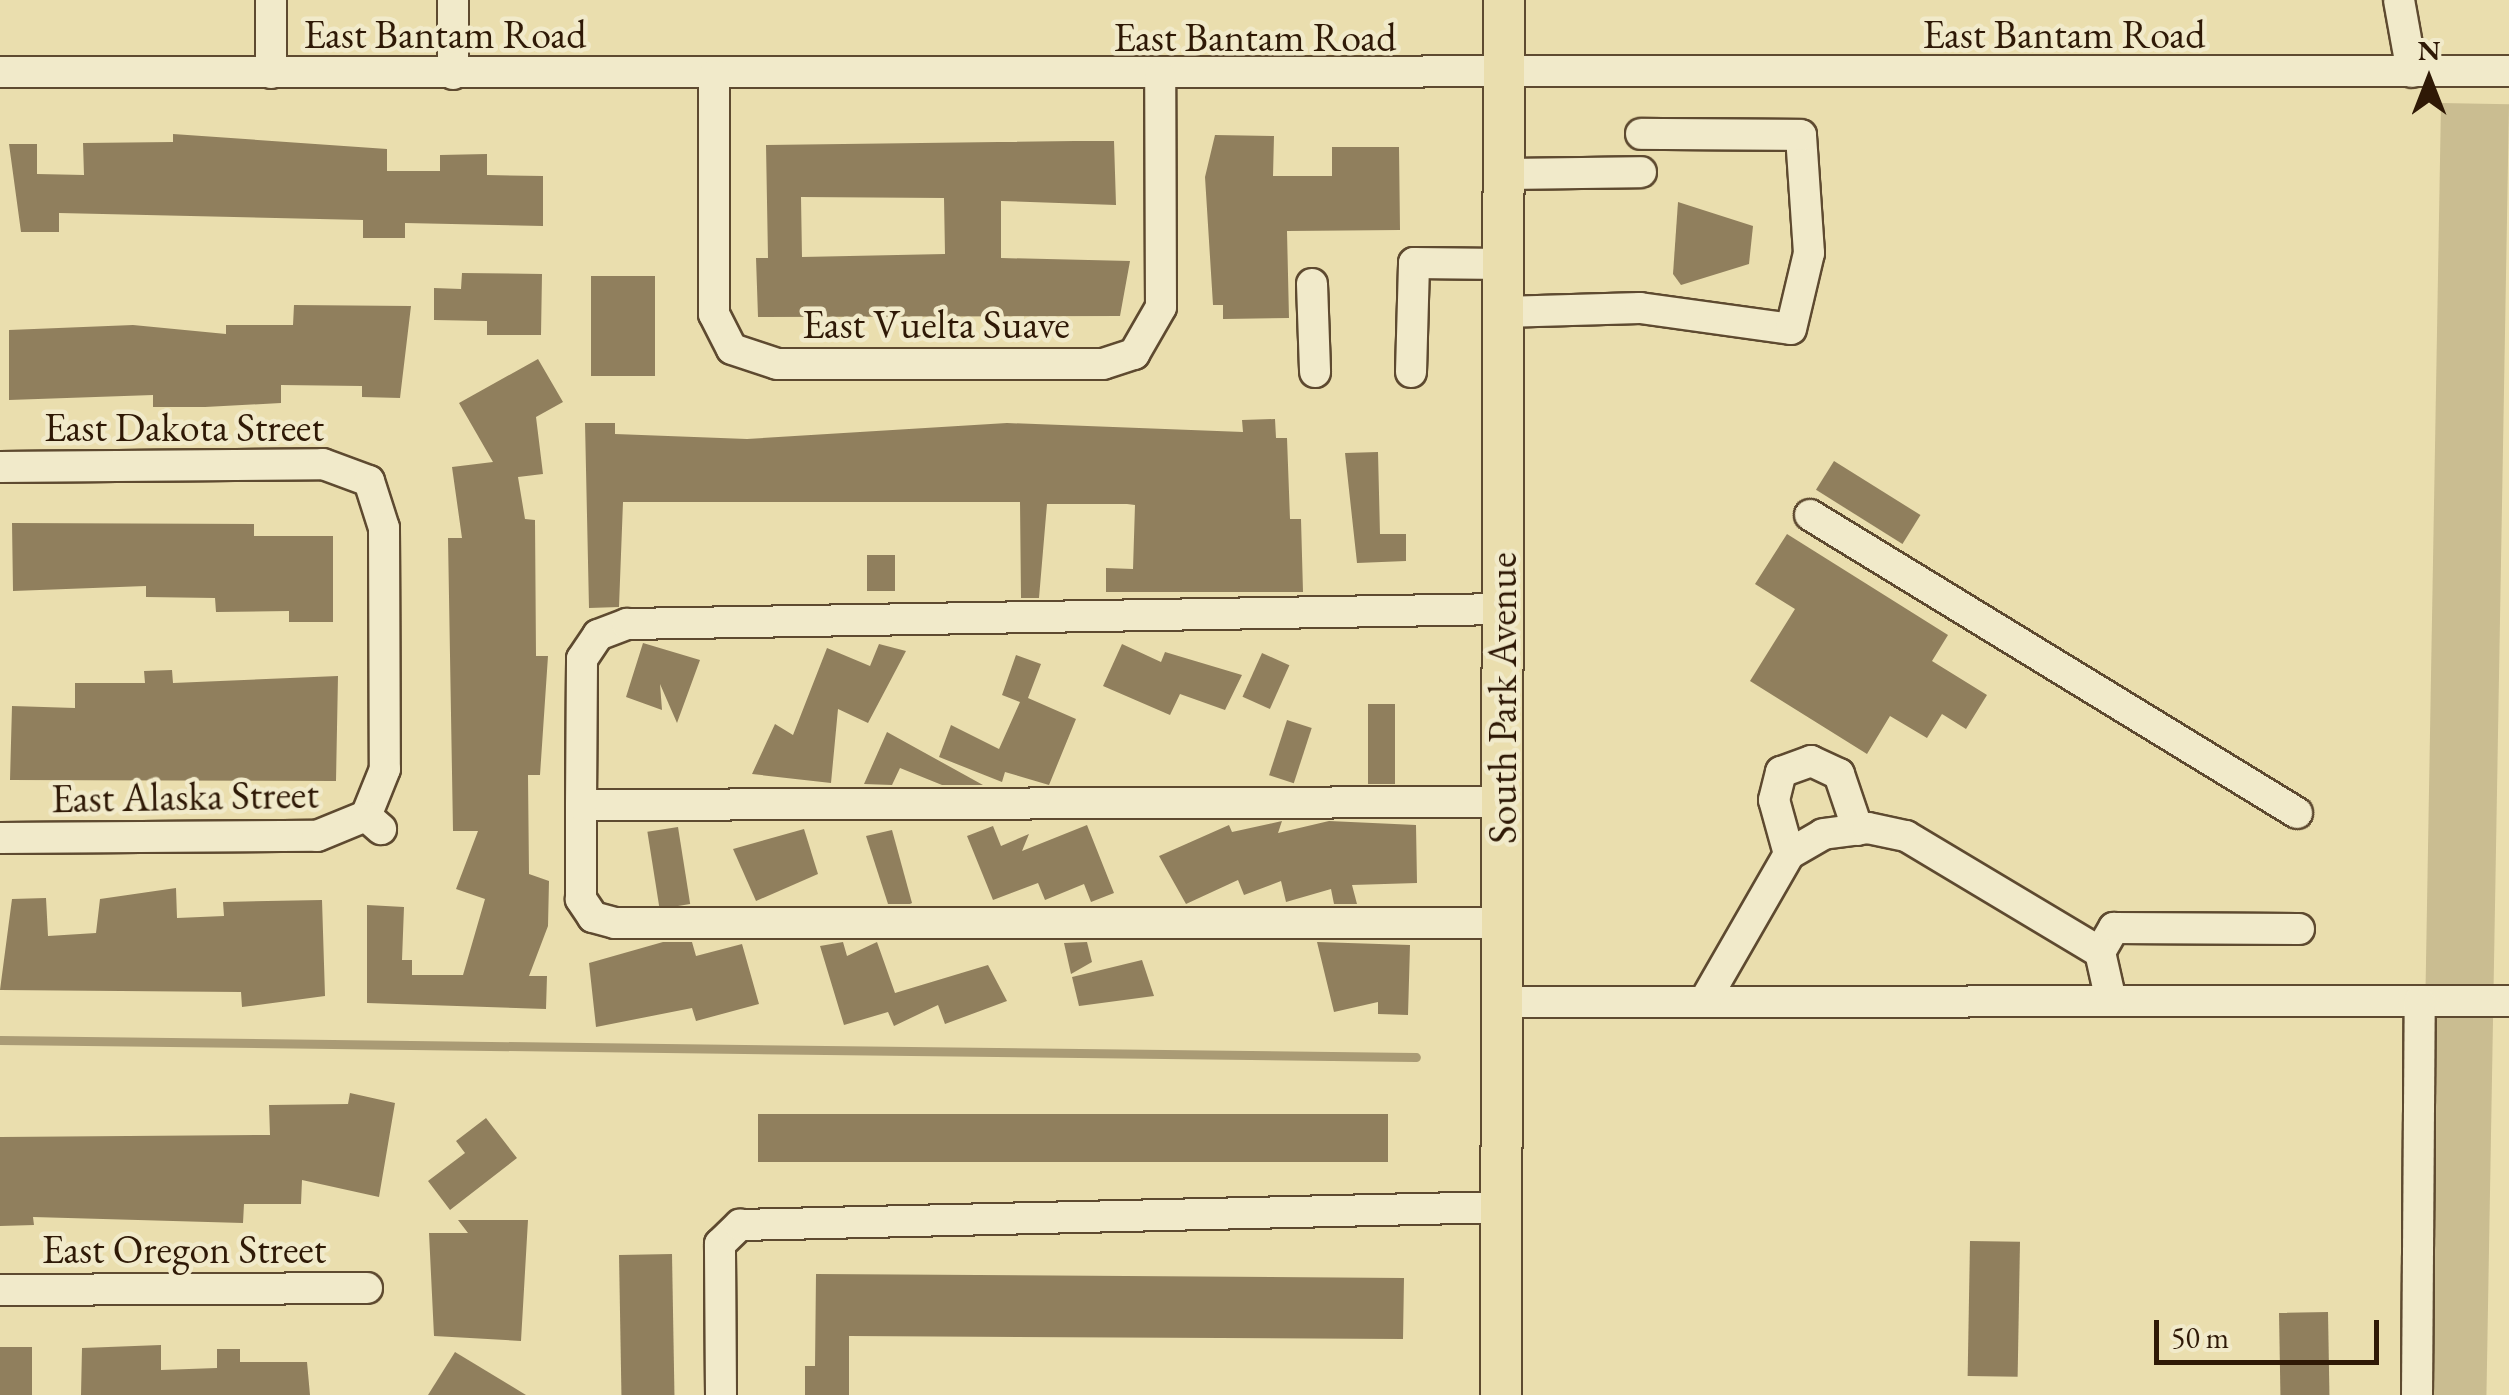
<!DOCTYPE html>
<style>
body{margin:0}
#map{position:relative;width:2509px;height:1395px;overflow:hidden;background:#eadeae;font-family:"EB Garamond",serif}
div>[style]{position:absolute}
.green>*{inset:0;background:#cabd91;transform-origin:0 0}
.stream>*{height:9px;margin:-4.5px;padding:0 4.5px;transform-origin:4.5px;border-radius:4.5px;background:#aa9b75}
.building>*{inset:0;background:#907f5d;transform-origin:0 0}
.roads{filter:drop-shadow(2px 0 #5e4a30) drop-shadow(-2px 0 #5e4a30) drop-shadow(0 2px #5e4a30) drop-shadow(0 -2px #5e4a30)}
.minor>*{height:30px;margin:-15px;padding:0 15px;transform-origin:15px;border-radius:15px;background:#f1eaca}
.major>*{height:40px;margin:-20px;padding:0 20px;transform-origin:20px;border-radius:20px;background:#eadeae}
span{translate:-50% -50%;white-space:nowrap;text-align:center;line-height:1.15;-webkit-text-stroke:9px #f1eaca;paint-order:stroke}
.street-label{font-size:40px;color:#2f1906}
.north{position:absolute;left:2379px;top:30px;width:100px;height:100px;-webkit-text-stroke:8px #f1eaca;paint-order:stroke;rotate:0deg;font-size:28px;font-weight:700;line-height:40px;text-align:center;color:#2f1906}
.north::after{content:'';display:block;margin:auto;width:35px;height:45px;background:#2f1906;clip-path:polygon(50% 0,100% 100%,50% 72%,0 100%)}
.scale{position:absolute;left:2154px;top:1320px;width:225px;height:45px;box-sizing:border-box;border:5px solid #2f1906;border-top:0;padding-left:12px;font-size:30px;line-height:35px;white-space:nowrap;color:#2f1906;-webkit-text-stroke:8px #f1eaca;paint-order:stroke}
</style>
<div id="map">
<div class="green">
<div style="left:2441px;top:103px;width:68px;height:1292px;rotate:1deg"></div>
</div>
<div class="stream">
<div style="left:0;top:1040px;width:1416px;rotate:0.69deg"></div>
</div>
<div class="building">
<div style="clip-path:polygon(173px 134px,387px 149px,387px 171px,440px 171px,440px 155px,487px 154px,487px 175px,543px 176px,543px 226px,405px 223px,405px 238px,363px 238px,363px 220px,59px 213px,59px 232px,21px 232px,9px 144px,37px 144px,37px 174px,84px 175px,83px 143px,173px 142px)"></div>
<div style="clip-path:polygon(1215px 135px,1274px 136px,1273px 176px,1332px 176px,1332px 147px,1399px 147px,1400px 230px,1287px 231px,1289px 318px,1223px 319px,1223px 305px,1213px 305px,1205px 177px)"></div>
<div style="clip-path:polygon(evenodd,1075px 141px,1114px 141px,1116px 205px,1001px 201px,1001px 258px,1130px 261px,1120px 316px,758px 317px,756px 258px,768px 258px,766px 145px,1075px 141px,801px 197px,944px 198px,945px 254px,802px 257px,801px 197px)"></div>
<div style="clip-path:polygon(1678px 202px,1753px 226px,1749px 264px,1681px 285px,1673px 274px)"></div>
<div style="clip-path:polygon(462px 273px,542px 274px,541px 335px,487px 335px,487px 321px,434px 320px,434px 288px,461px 289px)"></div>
<div style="left:591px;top:276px;width:64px;height:100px"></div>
<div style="clip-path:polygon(294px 305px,411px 306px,400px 398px,362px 397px,362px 386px,281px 385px,281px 403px,205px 407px,153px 407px,153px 395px,9px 400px,9px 330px,133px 325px,226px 334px,226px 325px,293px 325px)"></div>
<div style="clip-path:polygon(538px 359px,563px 402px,536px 417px,543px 474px,518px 477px,525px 519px,535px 520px,536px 656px,548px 656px,540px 775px,528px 775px,529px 874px,549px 881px,548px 926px,529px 976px,547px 976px,546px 1009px,367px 1003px,367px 905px,404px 907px,402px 960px,412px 960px,412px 975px,463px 975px,485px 899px,456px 889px,478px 831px,453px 831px,448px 538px,462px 538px,452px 467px,493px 462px,459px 403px)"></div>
<div style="clip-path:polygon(1275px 419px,1276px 438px,1287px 438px,1290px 519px,1301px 519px,1303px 592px,1106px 592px,1106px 568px,1133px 569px,1135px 505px,1127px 504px,1047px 504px,1039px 598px,1021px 598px,1020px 502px,623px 502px,619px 607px,589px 608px,585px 423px,615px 423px,615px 434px,747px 439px,1007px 423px,1243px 432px,1242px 420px)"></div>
<div style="clip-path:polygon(1378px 452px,1380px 534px,1406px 534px,1406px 561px,1357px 563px,1345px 453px)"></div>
<div style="left:1834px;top:461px;width:102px;height:34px;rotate:32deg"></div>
<div style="clip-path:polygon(12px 523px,254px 524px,254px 536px,333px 536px,333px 622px,289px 622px,289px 611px,216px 612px,215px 598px,146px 597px,146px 586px,13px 591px)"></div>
<div style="clip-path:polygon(1787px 534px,1948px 635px,1932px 661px,1987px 695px,1966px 729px,1942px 714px,1927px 738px,1890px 716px,1867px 754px,1750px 681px,1795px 609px,1755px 584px)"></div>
<div style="left:867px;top:555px;width:28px;height:36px"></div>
<div style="clip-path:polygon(643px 643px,700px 660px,677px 723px,660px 684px,662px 710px,626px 697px)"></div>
<div style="clip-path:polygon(879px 644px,906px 651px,868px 723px,838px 709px,831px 783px,752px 774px,775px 724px,793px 735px,827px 648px,870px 666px)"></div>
<div style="clip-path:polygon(1122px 644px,1161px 662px,1165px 652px,1242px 675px,1225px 710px,1180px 694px,1170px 715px,1103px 686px)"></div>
<div style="left:1262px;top:653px;width:30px;height:48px;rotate:24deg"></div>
<div style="clip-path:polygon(1016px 655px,1041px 664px,1028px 698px,1076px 719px,1049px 785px,1005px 772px,1002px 782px,939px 757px,951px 725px,999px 749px,1020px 702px,1002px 695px)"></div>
<div style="clip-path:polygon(172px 670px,173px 683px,338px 676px,336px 781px,10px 780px,12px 706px,75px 708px,75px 683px,145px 683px,144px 671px)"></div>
<div style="left:1368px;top:704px;width:27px;height:80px"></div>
<div style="left:1287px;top:720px;width:26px;height:58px;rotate:18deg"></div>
<div style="clip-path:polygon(887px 732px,983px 785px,942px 785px,900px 768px,892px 785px,864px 784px)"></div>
<div style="clip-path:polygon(1282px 821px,1278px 833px,1329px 821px,1416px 825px,1417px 883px,1352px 885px,1357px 904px,1334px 904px,1331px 889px,1286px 902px,1281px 881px,1244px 895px,1238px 880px,1186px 904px,1159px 856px,1229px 825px,1232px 832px)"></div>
<div style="clip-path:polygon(1087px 825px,1114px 893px,1091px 902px,1084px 884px,1045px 900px,1038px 883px,993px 900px,967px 836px,993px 826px,1001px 846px,1029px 834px,1022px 851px)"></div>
<div style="left:678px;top:827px;width:78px;height:31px;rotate:81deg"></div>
<div style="clip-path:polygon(804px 829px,818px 874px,756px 901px,733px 849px)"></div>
<div style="clip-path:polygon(892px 830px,912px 903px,910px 904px,888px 904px,866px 836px)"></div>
<div style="clip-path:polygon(176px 888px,177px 918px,224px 916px,223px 902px,322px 900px,325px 996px,242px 1007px,241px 992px,0 990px,12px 899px,46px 898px,48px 936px,96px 933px,100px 899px)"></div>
<div style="clip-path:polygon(663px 942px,692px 942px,696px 956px,742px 944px,759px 1004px,696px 1021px,692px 1008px,596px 1027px,589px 963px)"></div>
<div style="clip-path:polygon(843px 942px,847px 956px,877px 942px,895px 993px,988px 965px,1007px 1001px,945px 1024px,938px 1005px,894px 1026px,888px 1012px,844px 1025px,820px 946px)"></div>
<div style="clip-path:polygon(1087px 942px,1092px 962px,1071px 974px,1064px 943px)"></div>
<div style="clip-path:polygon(1317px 942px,1410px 945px,1408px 1015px,1378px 1014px,1378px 1002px,1334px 1012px)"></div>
<div style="clip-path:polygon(1142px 960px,1154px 996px,1079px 1006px,1072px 977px)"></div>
<div style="clip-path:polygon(350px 1093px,395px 1103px,379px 1197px,302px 1180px,301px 1204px,244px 1204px,243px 1223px,33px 1217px,34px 1225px,0 1226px,0 1137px,270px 1135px,269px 1105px,348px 1104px)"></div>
<div style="left:1388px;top:1114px;width:48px;height:630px;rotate:90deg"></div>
<div style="clip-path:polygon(486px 1118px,517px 1158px,450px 1210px,428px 1181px,465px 1153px,456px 1141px)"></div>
<div style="clip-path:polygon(458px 1220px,528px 1220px,521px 1341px,434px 1336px,429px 1233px,468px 1233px)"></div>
<div style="left:1970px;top:1241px;width:50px;height:135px;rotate:1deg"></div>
<div style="left:672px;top:1254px;width:141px;height:53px;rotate:89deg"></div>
<div style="clip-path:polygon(816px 1274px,1404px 1278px,1403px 1339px,849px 1336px,849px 1395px,805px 1395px,805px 1366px,815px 1366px)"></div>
<div style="left:2328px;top:1312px;width:83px;height:49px;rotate:89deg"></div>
<div style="clip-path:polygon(161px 1345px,161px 1370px,217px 1368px,217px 1349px,240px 1349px,240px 1362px,307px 1362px,310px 1395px,81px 1395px,82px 1348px)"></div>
<div style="left:32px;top:1347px;width:48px;height:32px;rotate:90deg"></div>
<div style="clip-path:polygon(455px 1352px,526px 1395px,428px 1395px)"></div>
</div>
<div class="roads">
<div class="minor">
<div style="left:2399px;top:0;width:73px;rotate:79.8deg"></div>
<div style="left:0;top:72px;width:2509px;rotate:-0.02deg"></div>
<div style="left:271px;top:73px;width:73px;rotate:-90deg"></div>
<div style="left:453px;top:74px;width:74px;rotate:-90deg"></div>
<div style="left:714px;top:75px;width:239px;rotate:90deg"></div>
<div style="left:714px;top:314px;width:39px;rotate:63deg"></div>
<div style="left:732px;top:349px;width:47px;rotate:18.4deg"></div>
<div style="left:777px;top:364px;width:326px"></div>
<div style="left:1103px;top:364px;width:33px;rotate:-18deg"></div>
<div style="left:1134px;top:354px;width:54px;rotate:-60.1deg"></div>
<div style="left:1161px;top:307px;width:231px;rotate:-90.2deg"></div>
<div style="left:1504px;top:174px;width:137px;rotate:-0.8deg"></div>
<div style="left:1312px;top:284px;width:88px;rotate:88deg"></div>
<div style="left:1503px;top:312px;width:137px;rotate:-1.7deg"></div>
<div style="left:1640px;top:308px;width:152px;rotate:7.9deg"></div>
<div style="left:1791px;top:329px;width:78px;rotate:-76.7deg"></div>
<div style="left:1809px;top:253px;width:118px;rotate:-93.9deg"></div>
<div style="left:1801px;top:135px;width:160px;rotate:-179.6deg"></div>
<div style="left:1411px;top:372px;width:109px;rotate:-88.4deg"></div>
<div style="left:1414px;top:263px;width:90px;rotate:0.6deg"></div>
<div style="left:0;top:467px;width:323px;rotate:-0.5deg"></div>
<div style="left:323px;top:464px;width:49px;rotate:20.3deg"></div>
<div style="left:369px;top:481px;width:49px;rotate:72.3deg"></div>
<div style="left:384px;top:528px;width:241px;rotate:89.8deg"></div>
<div style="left:385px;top:769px;width:51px;rotate:112deg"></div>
<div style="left:1810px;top:515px;width:571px;rotate:31.46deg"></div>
<div style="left:581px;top:805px;width:920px;rotate:-0.19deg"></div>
<div style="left:0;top:838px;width:317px;rotate:-0.4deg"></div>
<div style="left:317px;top:836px;width:53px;rotate:-22.2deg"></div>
<div style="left:366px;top:816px;width:20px;rotate:41deg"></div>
<div style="left:1789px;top:854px;width:56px;rotate:-105.5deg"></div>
<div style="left:1774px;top:800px;width:29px;rotate:-76deg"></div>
<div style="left:1781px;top:772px;width:32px;rotate:-20deg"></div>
<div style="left:1811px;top:761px;width:31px;rotate:25deg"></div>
<div style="left:1839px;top:774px;width:59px;rotate:71.3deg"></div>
<div style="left:1501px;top:923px;width:886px;rotate:180deg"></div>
<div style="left:615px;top:923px;width:23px;rotate:-165deg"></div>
<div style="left:593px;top:917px;width:22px;rotate:-124deg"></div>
<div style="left:581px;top:899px;width:94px;rotate:-90deg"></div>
<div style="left:581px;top:805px;width:146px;rotate:-89.6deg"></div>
<div style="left:582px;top:659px;width:29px;rotate:-56deg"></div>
<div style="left:598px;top:635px;width:31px;rotate:-21deg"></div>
<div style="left:627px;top:624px;width:875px;rotate:-0.98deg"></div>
<div style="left:2100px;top:952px;width:28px;rotate:-60deg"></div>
<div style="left:2114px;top:928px;width:185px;rotate:0.3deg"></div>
<div style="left:1501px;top:1002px;width:1008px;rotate:-0.06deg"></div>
<div style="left:1704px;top:1002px;width:171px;rotate:-60.1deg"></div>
<div style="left:1789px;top:854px;width:39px;rotate:-30deg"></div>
<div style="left:1823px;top:834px;width:45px;rotate:-7.6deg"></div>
<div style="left:1868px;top:828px;width:39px;rotate:12deg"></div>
<div style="left:1906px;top:836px;width:226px;rotate:30.9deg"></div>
<div style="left:2100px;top:952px;width:50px;rotate:77.3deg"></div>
<div style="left:0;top:1290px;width:367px;rotate:-0.3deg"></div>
<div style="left:721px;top:1395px;width:151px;rotate:-90.4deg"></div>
<div style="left:720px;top:1244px;width:28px;rotate:-44deg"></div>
<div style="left:740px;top:1225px;width:762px;rotate:-1.35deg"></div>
<div style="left:2417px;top:1395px;width:394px;rotate:-89.6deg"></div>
</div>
<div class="major">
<div style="left:1501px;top:1395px;width:1395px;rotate:-89.88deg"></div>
</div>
</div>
<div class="street-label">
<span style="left:445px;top:34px">East Bantam Road</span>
<span style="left:2064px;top:34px">East Bantam Road</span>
<span style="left:1255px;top:37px">East Bantam Road</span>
<span style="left:936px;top:324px">East Vuelta Suave</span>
<span style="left:184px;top:427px">East Dakota Street</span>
<span style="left:1502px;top:698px;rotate:-90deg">South Park Avenue</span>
<span style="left:185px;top:796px;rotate:-1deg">East Alaska Street</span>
<span style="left:184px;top:1249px">East Oregon Street</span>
</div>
<div class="north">N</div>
<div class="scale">50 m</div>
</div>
